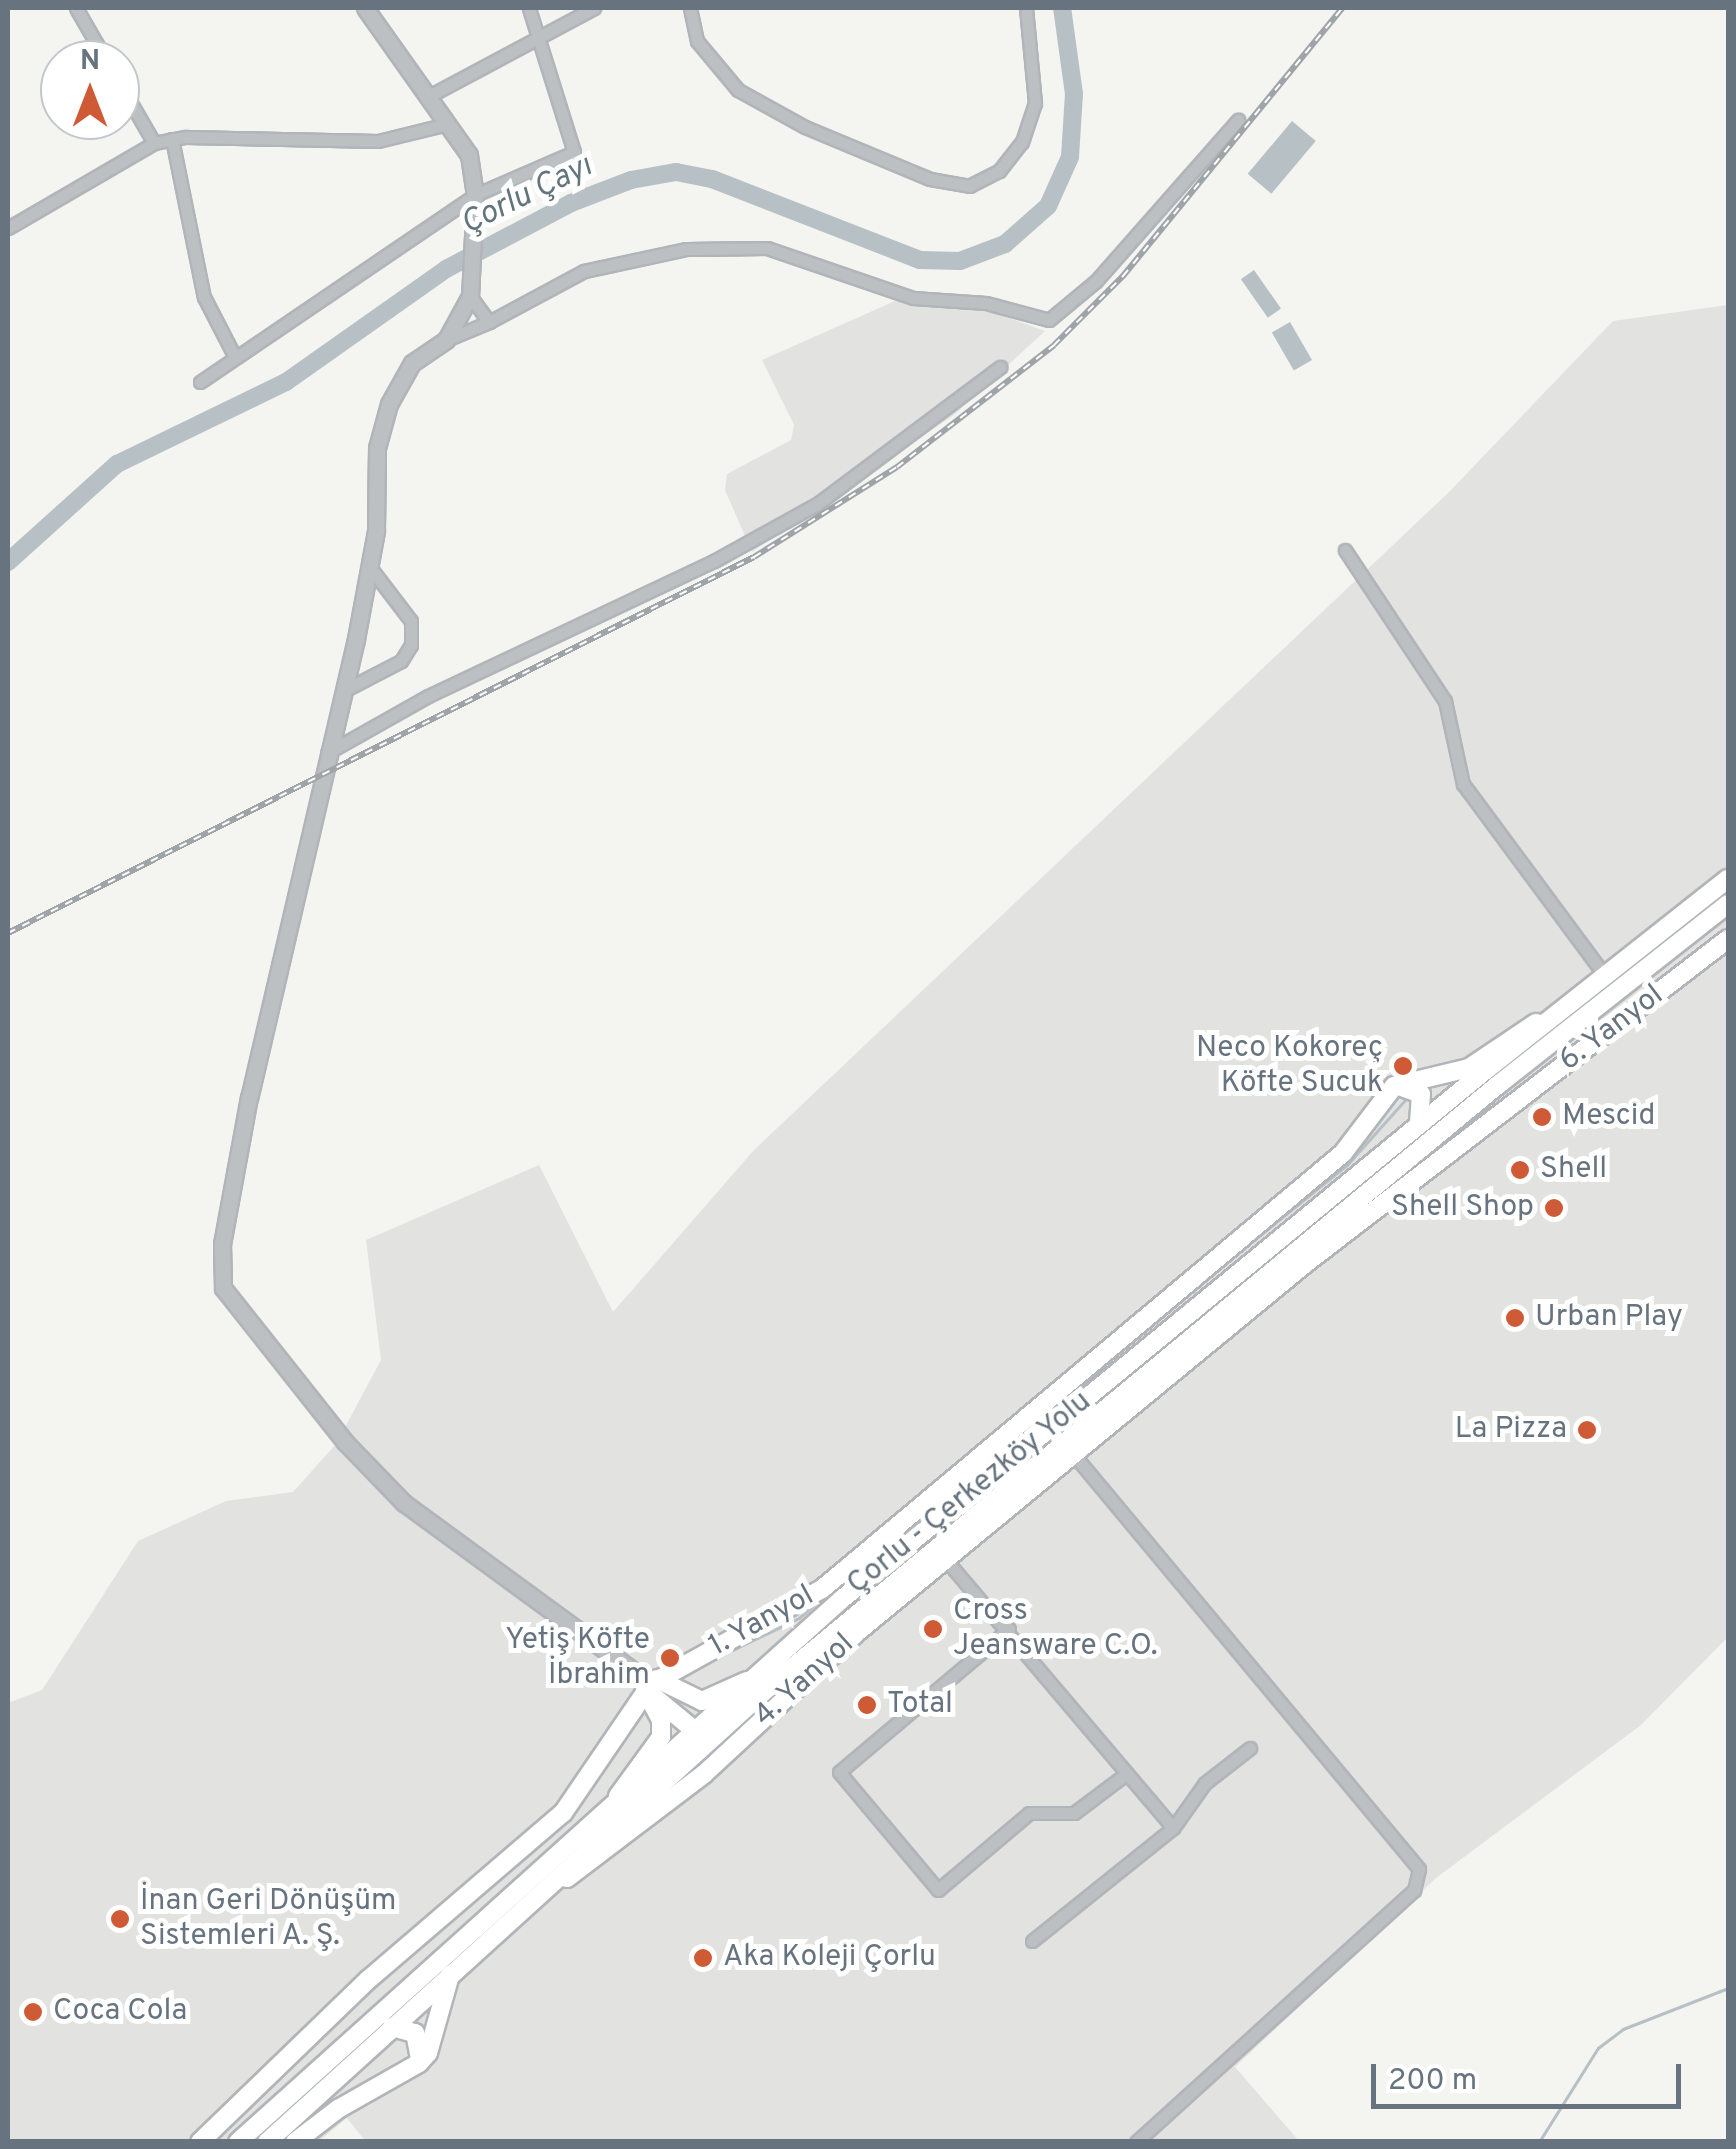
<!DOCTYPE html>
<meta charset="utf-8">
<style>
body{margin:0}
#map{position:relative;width:1736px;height:2149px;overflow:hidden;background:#f4f4f1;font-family:Overpass,sans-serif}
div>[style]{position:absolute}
.built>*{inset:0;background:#e2e3e1}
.water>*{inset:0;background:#b7c0c5;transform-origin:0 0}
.stream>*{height:2.5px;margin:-1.25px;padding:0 1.25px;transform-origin:1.25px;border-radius:1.25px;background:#b7c0c5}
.river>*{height:18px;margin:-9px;padding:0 9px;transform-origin:9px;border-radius:9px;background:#b7c0c5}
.roads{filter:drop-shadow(2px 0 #b1b5b9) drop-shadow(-2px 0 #b1b5b9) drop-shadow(0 2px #b1b5b9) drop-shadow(0 -2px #b1b5b9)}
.minor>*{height:11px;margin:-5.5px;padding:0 5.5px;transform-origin:5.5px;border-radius:5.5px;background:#bcc0c3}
.tertiary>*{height:15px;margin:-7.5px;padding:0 7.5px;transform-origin:7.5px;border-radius:7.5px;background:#bcc0c3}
.secondary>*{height:18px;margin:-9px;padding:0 9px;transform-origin:9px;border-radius:9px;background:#fff}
.primary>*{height:18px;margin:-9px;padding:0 9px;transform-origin:9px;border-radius:9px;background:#fff}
.rail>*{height:6px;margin-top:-3px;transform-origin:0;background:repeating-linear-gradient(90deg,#fff 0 8px,#9ea4a8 0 16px);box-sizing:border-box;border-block:2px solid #9ea4a8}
.dots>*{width:28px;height:28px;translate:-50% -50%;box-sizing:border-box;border:5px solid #fff;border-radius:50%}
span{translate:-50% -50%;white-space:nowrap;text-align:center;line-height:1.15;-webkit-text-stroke:10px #fff;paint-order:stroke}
.street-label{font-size:30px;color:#67747f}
.poi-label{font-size:30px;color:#67747f}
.right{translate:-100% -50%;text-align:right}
.left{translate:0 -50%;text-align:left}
.water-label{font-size:32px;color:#63757c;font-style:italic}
.frame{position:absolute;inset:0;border:10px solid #67747f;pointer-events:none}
.north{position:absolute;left:40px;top:40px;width:100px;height:100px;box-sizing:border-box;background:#fff;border:2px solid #c2c7cc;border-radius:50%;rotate:0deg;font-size:28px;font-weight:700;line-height:40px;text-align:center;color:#67747f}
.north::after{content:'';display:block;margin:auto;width:35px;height:45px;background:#cf5a36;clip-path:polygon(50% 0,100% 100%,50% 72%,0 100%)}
.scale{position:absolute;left:1371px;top:2064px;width:310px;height:45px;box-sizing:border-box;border:5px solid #67747f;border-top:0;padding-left:12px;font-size:30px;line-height:35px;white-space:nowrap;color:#67747f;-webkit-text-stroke:8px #fff;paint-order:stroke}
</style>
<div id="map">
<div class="built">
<div style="clip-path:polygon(895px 301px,990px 311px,1045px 331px,954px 415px,752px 552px,725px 490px,727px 474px,791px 440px,794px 425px,762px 360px)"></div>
<div style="clip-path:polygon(1728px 305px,1728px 1637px,1641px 1725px,1436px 1878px,1235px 2067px,1299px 2141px,366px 2142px,347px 2118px,319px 2141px,8px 2141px,8px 1703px,42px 1690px,138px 1541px,226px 1501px,293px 1492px,336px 1444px,381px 1360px,366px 1240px,539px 1165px,613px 1312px,754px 1150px,1449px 492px,1613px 321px)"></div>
</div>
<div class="water">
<div style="left:1292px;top:121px;width:31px;height:69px;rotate:40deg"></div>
<div style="left:1254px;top:270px;width:47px;height:16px;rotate:55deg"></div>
<div style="left:1290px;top:322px;width:44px;height:21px;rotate:60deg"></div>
</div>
<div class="stream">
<div style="left:1202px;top:1282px;width:185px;rotate:-38.9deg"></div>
<div style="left:1346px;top:1166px;width:90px;rotate:-48.2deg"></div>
<div style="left:968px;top:1478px;width:47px;rotate:-39.8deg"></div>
<div style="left:718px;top:1657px;width:90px;rotate:-25.7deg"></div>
<div style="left:799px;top:1618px;width:31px;rotate:-40deg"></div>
<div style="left:1539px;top:2142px;width:111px;rotate:-57.9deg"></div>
<div style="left:1598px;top:2048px;width:31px;rotate:-37deg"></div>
<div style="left:1623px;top:2029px;width:113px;rotate:-21.3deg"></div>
</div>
<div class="river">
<div style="left:8px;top:562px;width:147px;rotate:-42deg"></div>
<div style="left:117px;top:464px;width:188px;rotate:-25.9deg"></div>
<div style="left:286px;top:382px;width:196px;rotate:-35.2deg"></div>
<div style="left:446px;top:269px;width:141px;rotate:-27.8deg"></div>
<div style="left:571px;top:203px;width:64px;rotate:-21deg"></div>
<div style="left:631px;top:180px;width:46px;rotate:-10.1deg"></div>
<div style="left:676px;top:172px;width:37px;rotate:11deg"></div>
<div style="left:712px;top:179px;width:223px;rotate:21.3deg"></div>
<div style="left:920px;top:260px;width:40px;rotate:1.4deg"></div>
<div style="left:960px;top:261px;width:48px;rotate:-20.7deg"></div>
<div style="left:1005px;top:244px;width:57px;rotate:-41.5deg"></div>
<div style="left:1048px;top:206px;width:54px;rotate:-65.8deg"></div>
<div style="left:1070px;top:157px;width:63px;rotate:-86.4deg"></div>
<div style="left:1074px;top:94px;width:87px;rotate:-97.9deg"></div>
</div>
<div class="roads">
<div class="minor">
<div style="left:76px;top:8px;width:60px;rotate:60deg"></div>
<div style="left:690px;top:8px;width:34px;rotate:78deg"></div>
<div style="left:697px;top:41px;width:64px;rotate:50.1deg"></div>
<div style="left:738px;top:90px;width:77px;rotate:28.9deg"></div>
<div style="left:805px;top:127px;width:135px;rotate:22.6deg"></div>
<div style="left:930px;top:179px;width:40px;rotate:10deg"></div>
<div style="left:969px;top:186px;width:34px;rotate:-27deg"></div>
<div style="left:999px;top:171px;width:37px;rotate:-52deg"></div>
<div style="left:1022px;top:142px;width:41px;rotate:-71.6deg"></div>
<div style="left:1035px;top:103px;width:95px;rotate:-95.4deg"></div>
<div style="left:120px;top:84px;width:68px;rotate:60deg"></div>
<div style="left:429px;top:96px;width:187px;rotate:-28.1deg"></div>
<div style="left:172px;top:139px;width:161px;rotate:78.6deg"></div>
<div style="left:204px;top:297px;width:68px;rotate:62.7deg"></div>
<div style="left:8px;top:228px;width:169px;rotate:-30.2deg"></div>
<div style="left:154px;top:143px;width:33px;rotate:-11deg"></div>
<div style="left:186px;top:137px;width:192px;rotate:1.2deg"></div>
<div style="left:378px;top:141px;width:72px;rotate:-13.7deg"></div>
<div style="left:489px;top:322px;width:108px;rotate:-28.2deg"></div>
<div style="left:584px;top:271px;width:104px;rotate:-12.2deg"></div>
<div style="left:686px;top:249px;width:81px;rotate:-0.7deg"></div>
<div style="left:767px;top:248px;width:154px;rotate:18.9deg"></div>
<div style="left:913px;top:298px;width:73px;rotate:3.9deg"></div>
<div style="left:986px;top:303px;width:65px;rotate:15.1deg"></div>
<div style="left:1049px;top:320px;width:61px;rotate:-39.7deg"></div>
<div style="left:1096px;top:281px;width:215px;rotate:-48.6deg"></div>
<div style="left:446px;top:340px;width:47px;rotate:-22.7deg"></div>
<div style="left:489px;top:322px;width:32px;rotate:-126deg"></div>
<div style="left:200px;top:382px;width:333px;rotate:-34.2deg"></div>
<div style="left:475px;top:195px;width:108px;rotate:-23.5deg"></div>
<div style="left:574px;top:152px;width:151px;rotate:-107.4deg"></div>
<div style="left:1345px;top:550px;width:181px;rotate:56.5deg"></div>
<div style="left:1445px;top:701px;width:85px;rotate:77.8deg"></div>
<div style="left:1463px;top:784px;width:239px;rotate:53.5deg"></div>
<div style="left:343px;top:691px;width:65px;rotate:-27.3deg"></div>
<div style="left:401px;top:661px;width:19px;rotate:-58deg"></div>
<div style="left:411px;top:645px;width:24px;rotate:-90deg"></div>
<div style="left:411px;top:621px;width:69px;rotate:-127.4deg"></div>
<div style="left:327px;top:753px;width:116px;rotate:-29.4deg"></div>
<div style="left:428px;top:696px;width:316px;rotate:-25.3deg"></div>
<div style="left:714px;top:561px;width:118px;rotate:-29deg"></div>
<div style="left:817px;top:504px;width:229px;rotate:-36.8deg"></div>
<div style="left:1074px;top:1455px;width:539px;rotate:50.19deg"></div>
<div style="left:1419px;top:1869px;width:22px;rotate:103deg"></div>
<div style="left:1414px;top:1890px;width:375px;rotate:137.8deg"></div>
<div style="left:946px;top:1560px;width:351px;rotate:49.7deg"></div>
<div style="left:1009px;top:1629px;width:222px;rotate:139.9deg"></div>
<div style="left:839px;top:1772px;width:154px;rotate:50deg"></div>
<div style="left:938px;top:1890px;width:119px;rotate:-40.2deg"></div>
<div style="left:1029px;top:1813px;width:45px"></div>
<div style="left:1074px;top:1813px;width:66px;rotate:-37deg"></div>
<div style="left:1032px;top:1941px;width:181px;rotate:-38.7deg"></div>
<div style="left:1173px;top:1828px;width:55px;rotate:-54.6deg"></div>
<div style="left:1205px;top:1783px;width:57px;rotate:-37.9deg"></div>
</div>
<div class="tertiary">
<div style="left:365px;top:8px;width:180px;rotate:54.7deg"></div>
<div style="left:469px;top:155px;width:40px;rotate:81.5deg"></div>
<div style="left:475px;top:195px;width:101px;rotate:92.8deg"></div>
<div style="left:470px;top:296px;width:50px;rotate:118.6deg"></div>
<div style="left:446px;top:340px;width:41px;rotate:145.9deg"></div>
<div style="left:412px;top:363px;width:47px;rotate:119.3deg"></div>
<div style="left:389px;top:404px;width:46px;rotate:105.3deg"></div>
<div style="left:377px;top:448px;width:83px;rotate:90.7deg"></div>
<div style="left:376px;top:531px;width:110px;rotate:100.5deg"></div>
<div style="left:356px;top:639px;width:470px;rotate:103.1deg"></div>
<div style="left:249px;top:1097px;width:149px;rotate:100.4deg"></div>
<div style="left:222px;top:1244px;width:44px;rotate:88.7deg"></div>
<div style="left:223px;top:1288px;width:196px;rotate:51.6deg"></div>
<div style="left:345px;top:1442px;width:85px;rotate:46deg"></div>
<div style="left:404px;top:1503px;width:306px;rotate:36.2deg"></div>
</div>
<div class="secondary">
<div style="left:1399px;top:1086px;width:23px;rotate:20deg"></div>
<div style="left:1421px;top:1094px;width:31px;rotate:94deg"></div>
<div style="left:657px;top:1679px;width:50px;rotate:26.1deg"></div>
<div style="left:702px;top:1701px;width:49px;rotate:-24deg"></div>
<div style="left:654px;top:1697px;width:50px;rotate:39.4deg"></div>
<div style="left:618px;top:1796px;width:73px;rotate:-53.9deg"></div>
<div style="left:661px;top:1737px;width:17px;rotate:-90deg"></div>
<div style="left:661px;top:1720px;width:34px;rotate:-118deg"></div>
<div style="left:567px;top:1878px;width:172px;rotate:-37.2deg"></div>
<div style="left:704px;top:1774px;width:207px;rotate:-42.8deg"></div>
<div style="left:856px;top:1633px;width:583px;rotate:-39.43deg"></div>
<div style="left:1306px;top:1263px;width:532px;rotate:-37.52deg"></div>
<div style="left:392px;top:2027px;width:24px;rotate:15deg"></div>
<div style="left:415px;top:2033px;width:25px;rotate:79deg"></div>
<div style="left:200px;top:2142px;width:235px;rotate:-44deg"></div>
<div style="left:369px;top:1979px;width:255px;rotate:-40.6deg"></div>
<div style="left:563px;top:1813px;width:156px;rotate:-55.7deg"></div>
<div style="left:651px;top:1684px;width:196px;rotate:-29.1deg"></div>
<div style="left:822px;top:1589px;width:679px;rotate:-39.92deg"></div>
<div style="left:1343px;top:1153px;width:84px;rotate:-52.7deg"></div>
<div style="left:1394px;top:1086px;width:77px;rotate:-13.5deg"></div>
<div style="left:1469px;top:1068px;width:81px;rotate:-33.9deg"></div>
<div style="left:295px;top:2142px;width:54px;rotate:-37.5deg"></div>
<div style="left:338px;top:2109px;width:93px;rotate:-29.6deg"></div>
<div style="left:419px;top:2063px;width:13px;rotate:-48deg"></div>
<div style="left:428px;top:2053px;width:81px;rotate:-74.2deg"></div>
</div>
<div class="primary">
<div style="left:238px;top:2142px;width:812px;rotate:-41.96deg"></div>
<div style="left:842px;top:1599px;width:835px;rotate:-39.41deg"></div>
<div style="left:1487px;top:1069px;width:307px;rotate:-38.3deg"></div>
<div style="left:267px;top:2142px;width:678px;rotate:-42.19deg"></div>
<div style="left:769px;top:1687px;width:947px;rotate:-39.56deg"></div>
<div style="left:1499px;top:1084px;width:291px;rotate:-38.2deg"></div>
</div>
</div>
<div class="rail">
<div style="left:8px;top:933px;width:835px;rotate:-26.75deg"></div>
<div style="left:754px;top:557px;width:169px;rotate:-32.2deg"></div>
<div style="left:897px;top:467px;width:199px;rotate:-37.8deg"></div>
<div style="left:1054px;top:345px;width:98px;rotate:-45deg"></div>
<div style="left:1123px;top:276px;width:346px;rotate:-50.7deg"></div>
</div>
<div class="dots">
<div style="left:1403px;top:1066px;background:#cf5a36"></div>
<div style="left:1542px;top:1117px;background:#cf5a36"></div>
<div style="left:1520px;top:1170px;background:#cf5a36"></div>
<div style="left:1554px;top:1208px;background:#cf5a36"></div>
<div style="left:1515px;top:1318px;background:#cf5a36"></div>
<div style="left:1587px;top:1430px;background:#cf5a36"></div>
<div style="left:933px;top:1629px;background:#cf5a36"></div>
<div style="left:670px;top:1658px;background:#cf5a36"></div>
<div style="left:867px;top:1705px;background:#cf5a36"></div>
<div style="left:120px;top:1919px;background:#cf5a36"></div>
<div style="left:703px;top:1958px;background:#cf5a36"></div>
<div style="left:33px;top:2012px;background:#cf5a36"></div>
</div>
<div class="street-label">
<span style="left:1612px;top:1029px;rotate:-37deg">6. Yanyol</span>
<span style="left:970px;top:1494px;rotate:-39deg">Çorlu - Çerkezköy Yolu</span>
<span style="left:762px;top:1622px;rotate:-29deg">1. Yanyol</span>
<span style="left:805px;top:1681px;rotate:-42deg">4. Yanyol</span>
</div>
<div class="poi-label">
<span class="right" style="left:1383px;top:1066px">Neco Kokoreç<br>Köfte Sucuk</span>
<span class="left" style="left:1562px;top:1117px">Mescid</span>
<span class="left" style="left:1540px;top:1170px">Shell</span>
<span class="right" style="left:1534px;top:1208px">Shell Shop</span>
<span class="left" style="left:1535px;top:1318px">Urban Play</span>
<span class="right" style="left:1567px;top:1430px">La Pizza</span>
<span class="left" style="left:953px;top:1629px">Cross<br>Jeansware C.O.</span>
<span class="right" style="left:650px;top:1658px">Yetiş Köfte<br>İbrahim</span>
<span class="left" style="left:887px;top:1705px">Total</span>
<span class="left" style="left:140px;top:1919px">İnan Geri Dönüşüm<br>Sistemleri A. Ş.</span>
<span class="left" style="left:723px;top:1958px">Aka Koleji Çorlu</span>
<span class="left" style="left:53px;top:2012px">Coca Cola</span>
</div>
<div class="water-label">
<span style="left:527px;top:196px;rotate:-26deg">Çorlu Çayı</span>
</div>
<div class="frame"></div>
<div class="north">N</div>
<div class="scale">200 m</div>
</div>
